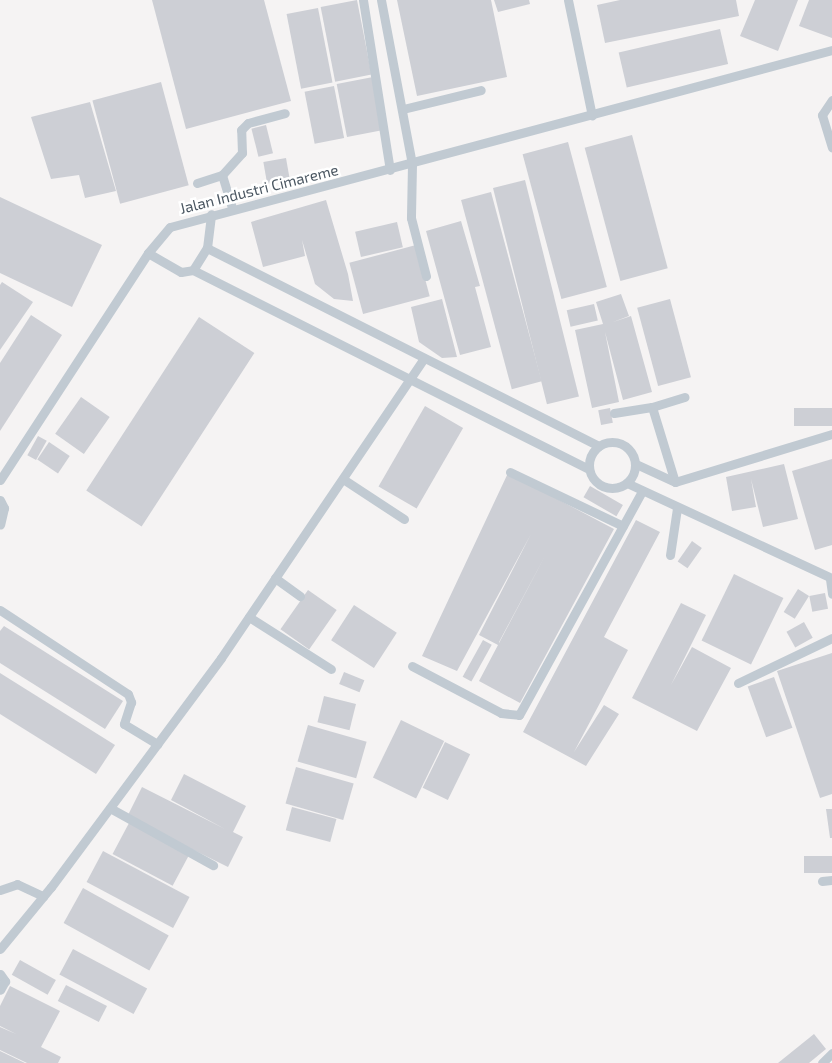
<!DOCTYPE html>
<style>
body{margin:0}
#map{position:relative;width:832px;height:1063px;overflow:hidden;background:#f5f3f3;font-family:"Exo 2",sans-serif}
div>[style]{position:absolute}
.building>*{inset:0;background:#cdcfd5;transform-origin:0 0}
.minor>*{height:9px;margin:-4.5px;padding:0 4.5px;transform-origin:4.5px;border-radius:4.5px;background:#c1cad2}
.minor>.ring{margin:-4.5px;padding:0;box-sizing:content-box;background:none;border:9px solid #c1cad2;border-radius:50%}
span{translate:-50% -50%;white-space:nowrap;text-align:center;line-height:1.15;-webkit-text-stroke:5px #fff;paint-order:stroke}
.street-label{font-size:15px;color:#4a5661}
</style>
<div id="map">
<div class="building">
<div style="clip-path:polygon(152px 0,264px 0,291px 101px,186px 129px)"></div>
<div style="left:357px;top:0;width:76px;height:37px;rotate:79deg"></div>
<div style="clip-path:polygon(397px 0,491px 0,507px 77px,417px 96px)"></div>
<div style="clip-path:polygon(494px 0,529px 0,530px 4px,498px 12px)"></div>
<div style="clip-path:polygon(620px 0,736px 0,739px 16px,605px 43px,597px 5px)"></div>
<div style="clip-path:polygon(755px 0,798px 0,778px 51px,740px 36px)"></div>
<div style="clip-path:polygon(809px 0,832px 0,832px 38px,799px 26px)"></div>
<div style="left:318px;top:8px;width:76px;height:32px;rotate:79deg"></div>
<div style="left:720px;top:29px;width:36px;height:104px;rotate:77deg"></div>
<div style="left:373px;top:77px;width:54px;height:37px;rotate:79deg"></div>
<div style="left:161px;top:82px;width:107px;height:71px;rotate:75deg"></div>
<div style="left:334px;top:86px;width:53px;height:30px;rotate:79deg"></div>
<div style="clip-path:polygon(90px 102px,116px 191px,85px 198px,79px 175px,51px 179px,31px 117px)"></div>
<div style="left:266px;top:125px;width:29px;height:15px;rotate:76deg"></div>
<div style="left:632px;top:135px;width:138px;height:49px;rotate:75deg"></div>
<div style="left:568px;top:142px;width:150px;height:47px;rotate:75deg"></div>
<div style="left:286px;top:158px;width:22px;height:23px;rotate:80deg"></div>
<div style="left:525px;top:180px;width:223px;height:33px;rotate:76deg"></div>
<div style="left:491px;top:192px;width:196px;height:31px;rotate:75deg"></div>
<div style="clip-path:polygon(0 197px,102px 245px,72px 307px,0 273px)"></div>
<div style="clip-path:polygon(326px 200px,348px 274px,353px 301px,334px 299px,315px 284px,302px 240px,305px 256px,263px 267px,251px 222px)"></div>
<div style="clip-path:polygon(461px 221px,480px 286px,475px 287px,491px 347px,460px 355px,426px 231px)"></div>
<div style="left:397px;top:222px;width:26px;height:43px;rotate:77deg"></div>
<div style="left:416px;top:245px;width:53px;height:69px;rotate:75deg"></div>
<div style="clip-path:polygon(2px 282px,33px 302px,0 350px,0 285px)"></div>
<div style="clip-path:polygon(621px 294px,629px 316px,613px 322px,631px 316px,652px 392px,623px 400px,605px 332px,619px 402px,592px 408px,575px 330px,603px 324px,596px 302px)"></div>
<div style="clip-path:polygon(442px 299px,451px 334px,457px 357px,442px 358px,419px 342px,411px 307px)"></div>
<div style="left:670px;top:299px;width:81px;height:34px;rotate:75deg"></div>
<div style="left:594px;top:304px;width:17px;height:28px;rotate:77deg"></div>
<div style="clip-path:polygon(31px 315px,62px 335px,0 431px,0 363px)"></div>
<div style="left:199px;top:317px;width:66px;height:207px;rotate:33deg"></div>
<div style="left:81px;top:397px;width:35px;height:45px;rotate:35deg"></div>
<div style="left:425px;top:406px;width:44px;height:93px;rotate:30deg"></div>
<div style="left:610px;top:408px;width:15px;height:12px;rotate:79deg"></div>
<div style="left:832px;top:408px;width:18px;height:38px;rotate:90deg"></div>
<div style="left:38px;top:436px;width:10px;height:22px;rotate:29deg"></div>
<div style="left:49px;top:442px;width:25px;height:21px;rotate:34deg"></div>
<div style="clip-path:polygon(832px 459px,832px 545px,815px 550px,792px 471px)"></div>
<div style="clip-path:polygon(784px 464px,798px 519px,763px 527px,751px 479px,756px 507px,732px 511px,726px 477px)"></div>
<div style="clip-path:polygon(evenodd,508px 473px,614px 529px,520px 703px,479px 681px,498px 645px,479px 635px,531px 534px,457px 671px,422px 656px,508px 473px,546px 554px,499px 643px,499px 642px,546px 554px)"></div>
<div style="left:590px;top:486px;width:38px;height:13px;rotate:30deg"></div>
<div style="clip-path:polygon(636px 520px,660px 532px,604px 637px,628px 650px,574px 752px,604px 705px,619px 714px,586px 766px,523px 732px)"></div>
<div style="left:692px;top:541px;width:12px;height:25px;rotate:35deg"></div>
<div style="left:734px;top:574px;width:55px;height:74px;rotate:26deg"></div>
<div style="left:798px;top:589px;width:13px;height:27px;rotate:32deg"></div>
<div style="left:308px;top:590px;width:35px;height:48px;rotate:35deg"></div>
<div style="left:825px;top:593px;width:16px;height:16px;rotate:79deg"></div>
<div style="clip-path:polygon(681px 603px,706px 615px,671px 685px,692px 647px,731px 668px,697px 731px,632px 698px)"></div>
<div style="left:354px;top:605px;width:51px;height:42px;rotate:33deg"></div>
<div style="left:804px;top:622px;width:18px;height:20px;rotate:61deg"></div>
<div style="clip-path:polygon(4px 626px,123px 701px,105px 729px,0 663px,0 631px)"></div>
<div style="left:483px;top:640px;width:10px;height:42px;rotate:29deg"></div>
<div style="clip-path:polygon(832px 653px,832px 794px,820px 798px,777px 671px)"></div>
<div style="left:344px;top:672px;width:22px;height:13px;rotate:22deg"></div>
<div style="clip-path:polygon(0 673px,115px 745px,96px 774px,0 714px)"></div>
<div style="left:774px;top:677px;width:54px;height:28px;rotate:70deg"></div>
<div style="left:324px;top:696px;width:33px;height:27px;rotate:14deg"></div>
<div style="left:401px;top:720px;width:48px;height:64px;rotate:26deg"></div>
<div style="left:308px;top:725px;width:61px;height:38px;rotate:16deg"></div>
<div style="left:445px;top:742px;width:28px;height:51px;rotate:26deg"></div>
<div style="left:296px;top:767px;width:60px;height:38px;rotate:16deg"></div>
<div style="clip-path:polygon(184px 774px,246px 806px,233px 832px,243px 837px,228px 867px,127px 817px,142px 787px,225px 829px,171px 800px)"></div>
<div style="left:292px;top:807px;width:46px;height:24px;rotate:15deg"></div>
<div style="clip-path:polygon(826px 809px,832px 809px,832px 838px,830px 838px)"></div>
<div style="left:129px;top:823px;width:68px;height:35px;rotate:28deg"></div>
<div style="left:103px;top:851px;width:98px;height:35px;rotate:28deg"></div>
<div style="left:832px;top:856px;width:17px;height:28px;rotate:90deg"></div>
<div style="left:83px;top:888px;width:98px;height:40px;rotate:29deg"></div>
<div style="left:73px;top:949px;width:84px;height:29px;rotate:28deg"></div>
<div style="left:20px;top:960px;width:41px;height:17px;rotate:29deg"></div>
<div style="left:66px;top:985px;width:46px;height:18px;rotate:27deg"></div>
<div style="clip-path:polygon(10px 986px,60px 1011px,41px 1047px,61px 1057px,58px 1063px,27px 1063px,0 1050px,0 1027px,16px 1034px,0 1026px,0 1006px)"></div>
<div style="clip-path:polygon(814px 1034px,826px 1049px,809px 1063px,778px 1063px)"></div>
<div style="clip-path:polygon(0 1051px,25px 1063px,0 1063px)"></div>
</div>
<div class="minor">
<div style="left:363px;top:0;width:172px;rotate:81deg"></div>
<div style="left:381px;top:0;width:167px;rotate:79.3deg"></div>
<div style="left:412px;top:164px;width:54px;rotate:91.1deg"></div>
<div style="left:411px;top:218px;width:60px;rotate:75.5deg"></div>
<div style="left:568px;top:0;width:118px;rotate:78.3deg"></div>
<div style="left:832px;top:100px;width:18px;rotate:124deg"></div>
<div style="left:822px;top:115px;width:34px;rotate:73deg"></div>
<div style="left:403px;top:109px;width:80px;rotate:-13.7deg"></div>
<div style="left:222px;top:175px;width:30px;rotate:-48deg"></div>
<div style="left:242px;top:153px;width:23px;rotate:-92deg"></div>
<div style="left:241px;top:130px;width:10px;rotate:-45deg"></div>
<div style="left:248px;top:123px;width:38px;rotate:-15deg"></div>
<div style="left:197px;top:183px;width:26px;rotate:-18deg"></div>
<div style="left:222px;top:175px;width:34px;rotate:73deg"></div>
<div style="left:207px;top:248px;width:439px;rotate:26.8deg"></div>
<div style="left:148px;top:253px;width:38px;rotate:30deg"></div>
<div style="left:181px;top:272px;width:12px;rotate:-9deg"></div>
<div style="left:193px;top:270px;width:26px;rotate:-58deg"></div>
<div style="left:207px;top:248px;width:34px;rotate:-83deg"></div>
<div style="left:193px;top:270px;width:443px;rotate:26.7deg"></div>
<div style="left:652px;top:407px;width:34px;rotate:-17deg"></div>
<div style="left:614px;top:413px;width:38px;rotate:-9deg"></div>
<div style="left:652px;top:407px;width:78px;rotate:73deg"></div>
<div class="ring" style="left:589px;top:442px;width:37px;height:37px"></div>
<div style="left:636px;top:464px;width:43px;rotate:24.8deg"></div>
<div style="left:675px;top:482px;width:164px;rotate:-17deg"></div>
<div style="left:510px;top:472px;width:125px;rotate:25.5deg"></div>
<div style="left:343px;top:479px;width:73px;rotate:33.3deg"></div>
<div style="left:0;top:480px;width:271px;rotate:-56.9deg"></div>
<div style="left:148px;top:253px;width:34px;rotate:-50deg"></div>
<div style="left:170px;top:227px;width:685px;rotate:-14.97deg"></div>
<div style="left:627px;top:483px;width:226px;rotate:24.9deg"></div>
<div style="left:0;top:500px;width:9px;rotate:63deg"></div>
<div style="left:4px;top:508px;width:17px;rotate:103deg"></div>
<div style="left:670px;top:555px;width:48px;rotate:-81.5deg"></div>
<div style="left:275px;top:578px;width:31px;rotate:36deg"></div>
<div style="left:830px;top:579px;width:15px;rotate:82deg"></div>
<div style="left:0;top:610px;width:153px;rotate:33.3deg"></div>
<div style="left:128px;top:694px;width:9px;rotate:69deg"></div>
<div style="left:131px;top:702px;width:23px;rotate:108deg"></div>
<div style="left:124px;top:724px;width:39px;rotate:31deg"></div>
<div style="left:249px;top:617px;width:97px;rotate:32.4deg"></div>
<div style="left:412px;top:666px;width:101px;rotate:27.8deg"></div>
<div style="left:501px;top:713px;width:18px;rotate:6deg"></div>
<div style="left:519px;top:715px;width:256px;rotate:-61.2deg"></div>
<div style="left:738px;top:683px;width:104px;rotate:-25.6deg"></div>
<div style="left:110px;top:808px;width:118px;rotate:29deg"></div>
<div style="left:822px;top:881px;width:10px;rotate:-6deg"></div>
<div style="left:0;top:890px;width:18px;rotate:-19deg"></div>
<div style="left:17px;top:884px;width:29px;rotate:25deg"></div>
<div style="left:0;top:949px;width:80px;rotate:-50.6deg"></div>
<div style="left:51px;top:887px;width:285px;rotate:-53.4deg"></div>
<div style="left:221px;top:658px;width:362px;rotate:-55.9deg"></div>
<div style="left:0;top:974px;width:9px;rotate:54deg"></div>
<div style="left:5px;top:981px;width:10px;rotate:119deg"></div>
<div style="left:822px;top:1063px;width:14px;rotate:-45deg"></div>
</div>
<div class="street-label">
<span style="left:259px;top:189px;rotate:-14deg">Jalan Industri Cimareme</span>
</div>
</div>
